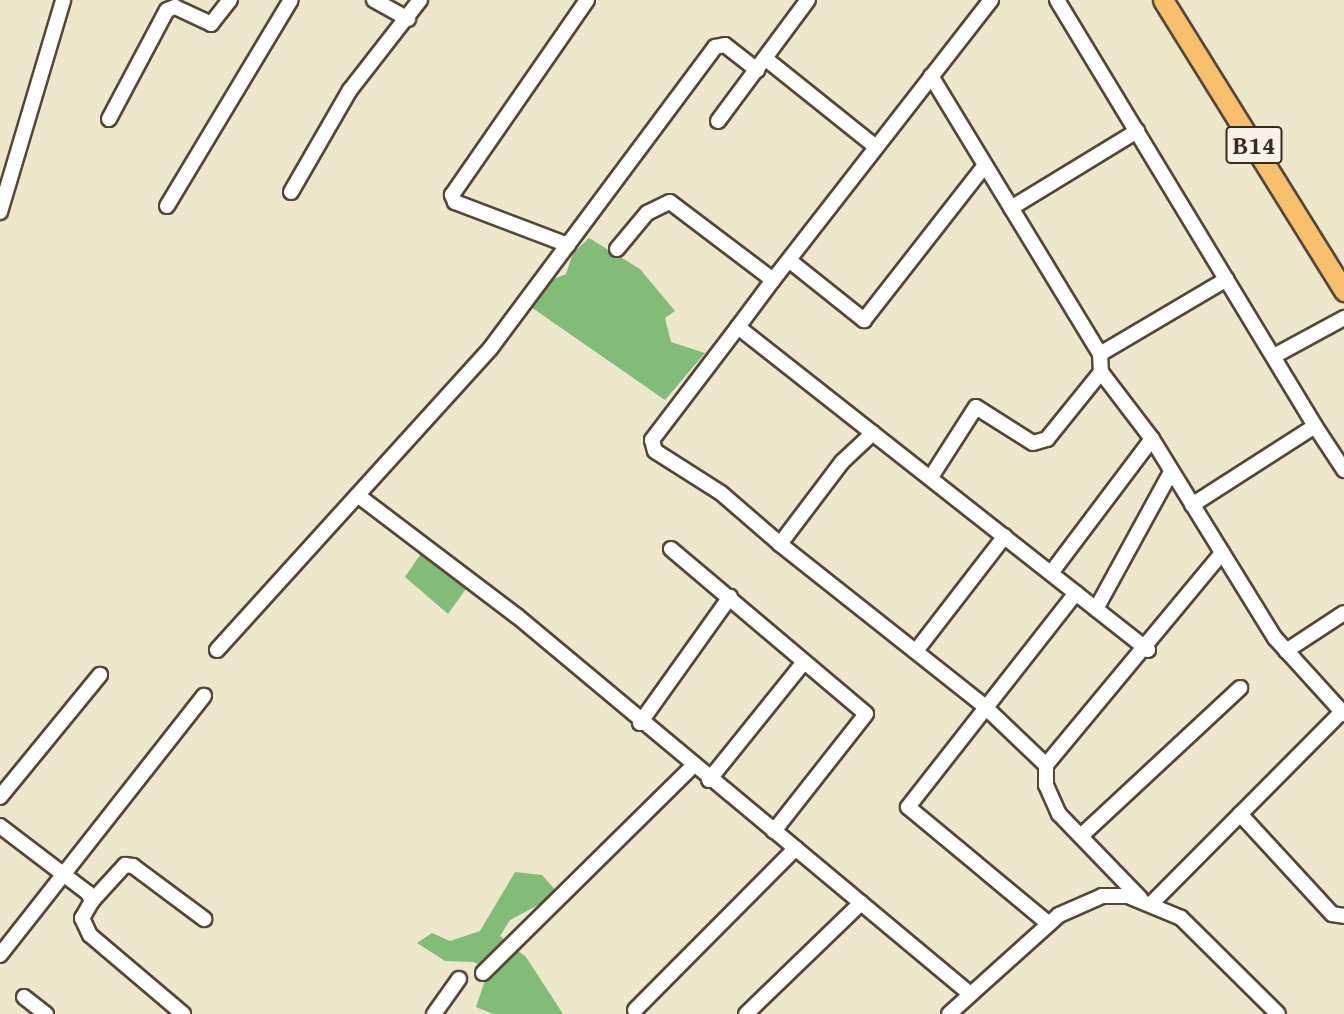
<!DOCTYPE html>
<style>
body{margin:0}
#map{position:relative;width:1344px;height:1014px;overflow:hidden;background:#ede7cc;font-family:"Gentium Book Plus",serif}
div>[style]{position:absolute}
.forest>*{inset:0;background:#81bc79}
.roads{filter:drop-shadow(2px 0 #564638) drop-shadow(-2px 0 #564638) drop-shadow(0 2px #564638) drop-shadow(0 -2px #564638)}
.minor>*{height:14px;margin:-7px;padding:0 7px;transform-origin:7px;border-radius:7px;background:#fff}
.highway>*{height:19px;margin:-9.5px;padding:0 9.5px;transform-origin:9.5px;border-radius:9.5px;background:#f8bf6c}
span{translate:-50% -50%;white-space:nowrap;text-align:center;line-height:1.15;-webkit-text-stroke:7px #f7f3e8;paint-order:stroke}
.shield-label span{padding:2px 5px;background:#f7f3e8;border:2px solid;border-radius:5px;-webkit-text-stroke-width:0}
.shield-label{font-size:26px;color:#3b2a1e;font-weight:700}
</style>
<div id="map">
<div class="forest">
<div style="clip-path:polygon(589px 238px,640px 269px,675px 311px,665px 318px,671px 342px,705px 353px,665px 400px,531px 307px,547px 282px,566px 274px,573px 253px)"></div>
<div style="clip-path:polygon(422px 552px,468px 586px,448px 614px,405px 577px)"></div>
<div style="clip-path:polygon(515px 872px,542px 875px,559px 894px,510px 920px,500px 936px,526px 957px,563px 1014px,493px 1014px,476px 1007px,488px 971px,474px 962px,445px 961px,417px 943px,432px 933px,450px 941px,480px 931px)"></div>
</div>
<div class="roads">
<div class="minor">
<div style="left:374px;top:0;width:39px;rotate:29deg"></div>
<div style="left:1057px;top:0;width:498px;rotate:58.8deg"></div>
<div style="left:766px;top:59px;width:141px;rotate:38.7deg"></div>
<div style="left:931px;top:76px;width:325px;rotate:58.7deg"></div>
<div style="left:1100px;top:354px;width:18px;rotate:87deg"></div>
<div style="left:1101px;top:372px;width:84px;rotate:52.7deg"></div>
<div style="left:1152px;top:439px;width:234px;rotate:58.3deg"></div>
<div style="left:1275px;top:638px;width:103px;rotate:47.8deg"></div>
<div style="left:109px;top:119px;width:123px;rotate:-62deg"></div>
<div style="left:167px;top:10px;width:9px;rotate:-21deg"></div>
<div style="left:175px;top:7px;width:40px;rotate:25deg"></div>
<div style="left:211px;top:24px;width:31px;rotate:-52deg"></div>
<div style="left:718px;top:121px;width:151px;rotate:-53.4deg"></div>
<div style="left:291px;top:192px;width:118px;rotate:-60deg"></div>
<div style="left:350px;top:90px;width:114px;rotate:-52.1deg"></div>
<div style="left:167px;top:206px;width:240px;rotate:-59deg"></div>
<div style="left:1011px;top:208px;width:148px;rotate:-31.4deg"></div>
<div style="left:0;top:212px;width:221px;rotate:-73.4deg"></div>
<div style="left:568px;top:245px;width:121px;rotate:-159.2deg"></div>
<div style="left:455px;top:202px;width:8px;rotate:-113deg"></div>
<div style="left:452px;top:195px;width:237px;rotate:-55.3deg"></div>
<div style="left:617px;top:249px;width:47px;rotate:-50.2deg"></div>
<div style="left:647px;top:213px;width:25px;rotate:-26deg"></div>
<div style="left:670px;top:202px;width:129px;rotate:37.1deg"></div>
<div style="left:773px;top:280px;width:355px;rotate:-52.1deg"></div>
<div style="left:790px;top:261px;width:95px;rotate:38.6deg"></div>
<div style="left:864px;top:320px;width:192px;rotate:-52deg"></div>
<div style="left:773px;top:280px;width:59px;rotate:126.7deg"></div>
<div style="left:738px;top:327px;width:522px;rotate:38.23deg"></div>
<div style="left:738px;top:327px;width:142px;rotate:127.3deg"></div>
<div style="left:652px;top:440px;width:11px;rotate:75deg"></div>
<div style="left:655px;top:451px;width:78px;rotate:32.5deg"></div>
<div style="left:721px;top:493px;width:78px;rotate:40.8deg"></div>
<div style="left:1100px;top:354px;width:147px;rotate:-30.6deg"></div>
<div style="left:1274px;top:356px;width:80px;rotate:-28.5deg"></div>
<div style="left:873px;top:433px;width:42px;rotate:136.9deg"></div>
<div style="left:842px;top:462px;width:103px;rotate:127.1deg"></div>
<div style="left:780px;top:544px;width:259px;rotate:38.4deg"></div>
<div style="left:983px;top:705px;width:87px;rotate:43.6deg"></div>
<div style="left:931px;top:477px;width:83px;rotate:-57.3deg"></div>
<div style="left:976px;top:407px;width:67px;rotate:32.3deg"></div>
<div style="left:1033px;top:443px;width:15px;rotate:-16deg"></div>
<div style="left:1047px;top:439px;width:86px;rotate:-51.1deg"></div>
<div style="left:360px;top:497px;width:197px;rotate:37.2deg"></div>
<div style="left:517px;top:616px;width:590px;rotate:39.84deg"></div>
<div style="left:1192px;top:505px;width:146px;rotate:-32.7deg"></div>
<div style="left:1315px;top:426px;width:53px;rotate:56.6deg"></div>
<div style="left:671px;top:549px;width:255px;rotate:40.2deg"></div>
<div style="left:866px;top:714px;width:149px;rotate:128.2deg"></div>
<div style="left:1051px;top:573px;width:168px;rotate:-53deg"></div>
<div style="left:1096px;top:609px;width:156px;rotate:-61.3deg"></div>
<div style="left:217px;top:650px;width:406px;rotate:-47.8deg"></div>
<div style="left:490px;top:349px;width:377px;rotate:-53.3deg"></div>
<div style="left:715px;top:47px;width:10px;rotate:-11deg"></div>
<div style="left:725px;top:45px;width:41px;rotate:38deg"></div>
<div style="left:916px;top:651px;width:145px;rotate:-52.3deg"></div>
<div style="left:1286px;top:651px;width:69px;rotate:-33.2deg"></div>
<div style="left:640px;top:723px;width:155px;rotate:-54.5deg"></div>
<div style="left:1046px;top:765px;width:276px;rotate:-50.3deg"></div>
<div style="left:1046px;top:765px;width:20px;rotate:90deg"></div>
<div style="left:1046px;top:785px;width:32px;rotate:66deg"></div>
<div style="left:1059px;top:814px;width:117px;rotate:46deg"></div>
<div style="left:709px;top:780px;width:151px;rotate:-51.2deg"></div>
<div style="left:0;top:797px;width:158px;rotate:-50.7deg"></div>
<div style="left:1240px;top:814px;width:136px;rotate:47.4deg"></div>
<div style="left:1332px;top:914px;width:12px;rotate:9deg"></div>
<div style="left:0;top:826px;width:111px;rotate:37.3deg"></div>
<div style="left:88px;top:893px;width:9px;rotate:63deg"></div>
<div style="left:92px;top:901px;width:20px;rotate:120deg"></div>
<div style="left:82px;top:918px;width:19px;rotate:65deg"></div>
<div style="left:90px;top:935px;width:122px;rotate:40.3deg"></div>
<div style="left:1082px;top:835px;width:216px;rotate:-42.9deg"></div>
<div style="left:92px;top:901px;width:49px;rotate:-47.5deg"></div>
<div style="left:125px;top:865px;width:8px;rotate:7deg"></div>
<div style="left:133px;top:866px;width:89px;rotate:36.7deg"></div>
<div style="left:1152px;top:903px;width:269px;rotate:-45.2deg"></div>
<div style="left:1049px;top:924px;width:183px;rotate:-140.3deg"></div>
<div style="left:908px;top:807px;width:272px;rotate:-51.9deg"></div>
<div style="left:0;top:955px;width:330px;rotate:-51.8deg"></div>
<div style="left:483px;top:973px;width:295px;rotate:-44.6deg"></div>
<div style="left:24px;top:997px;width:28px;rotate:38deg"></div>
<div style="left:635px;top:1010px;width:228px;rotate:-45.2deg"></div>
<div style="left:434px;top:1014px;width:43px;rotate:-54.5deg"></div>
<div style="left:746px;top:1014px;width:160px;rotate:-44deg"></div>
<div style="left:949px;top:1014px;width:148px;rotate:-42deg"></div>
<div style="left:1059px;top:915px;width:47px;rotate:-23.8deg"></div>
<div style="left:1102px;top:896px;width:26px"></div>
<div style="left:1128px;top:896px;width:57px;rotate:22.5deg"></div>
<div style="left:1181px;top:918px;width:136px;rotate:44.7deg"></div>
</div>
<div class="highway">
<div style="left:1163px;top:0;width:343px;rotate:58.1deg"></div>
</div>
</div>
<div class="shield-label">
<span style="left:1254px;top:145px">B14</span>
</div>
</div>
